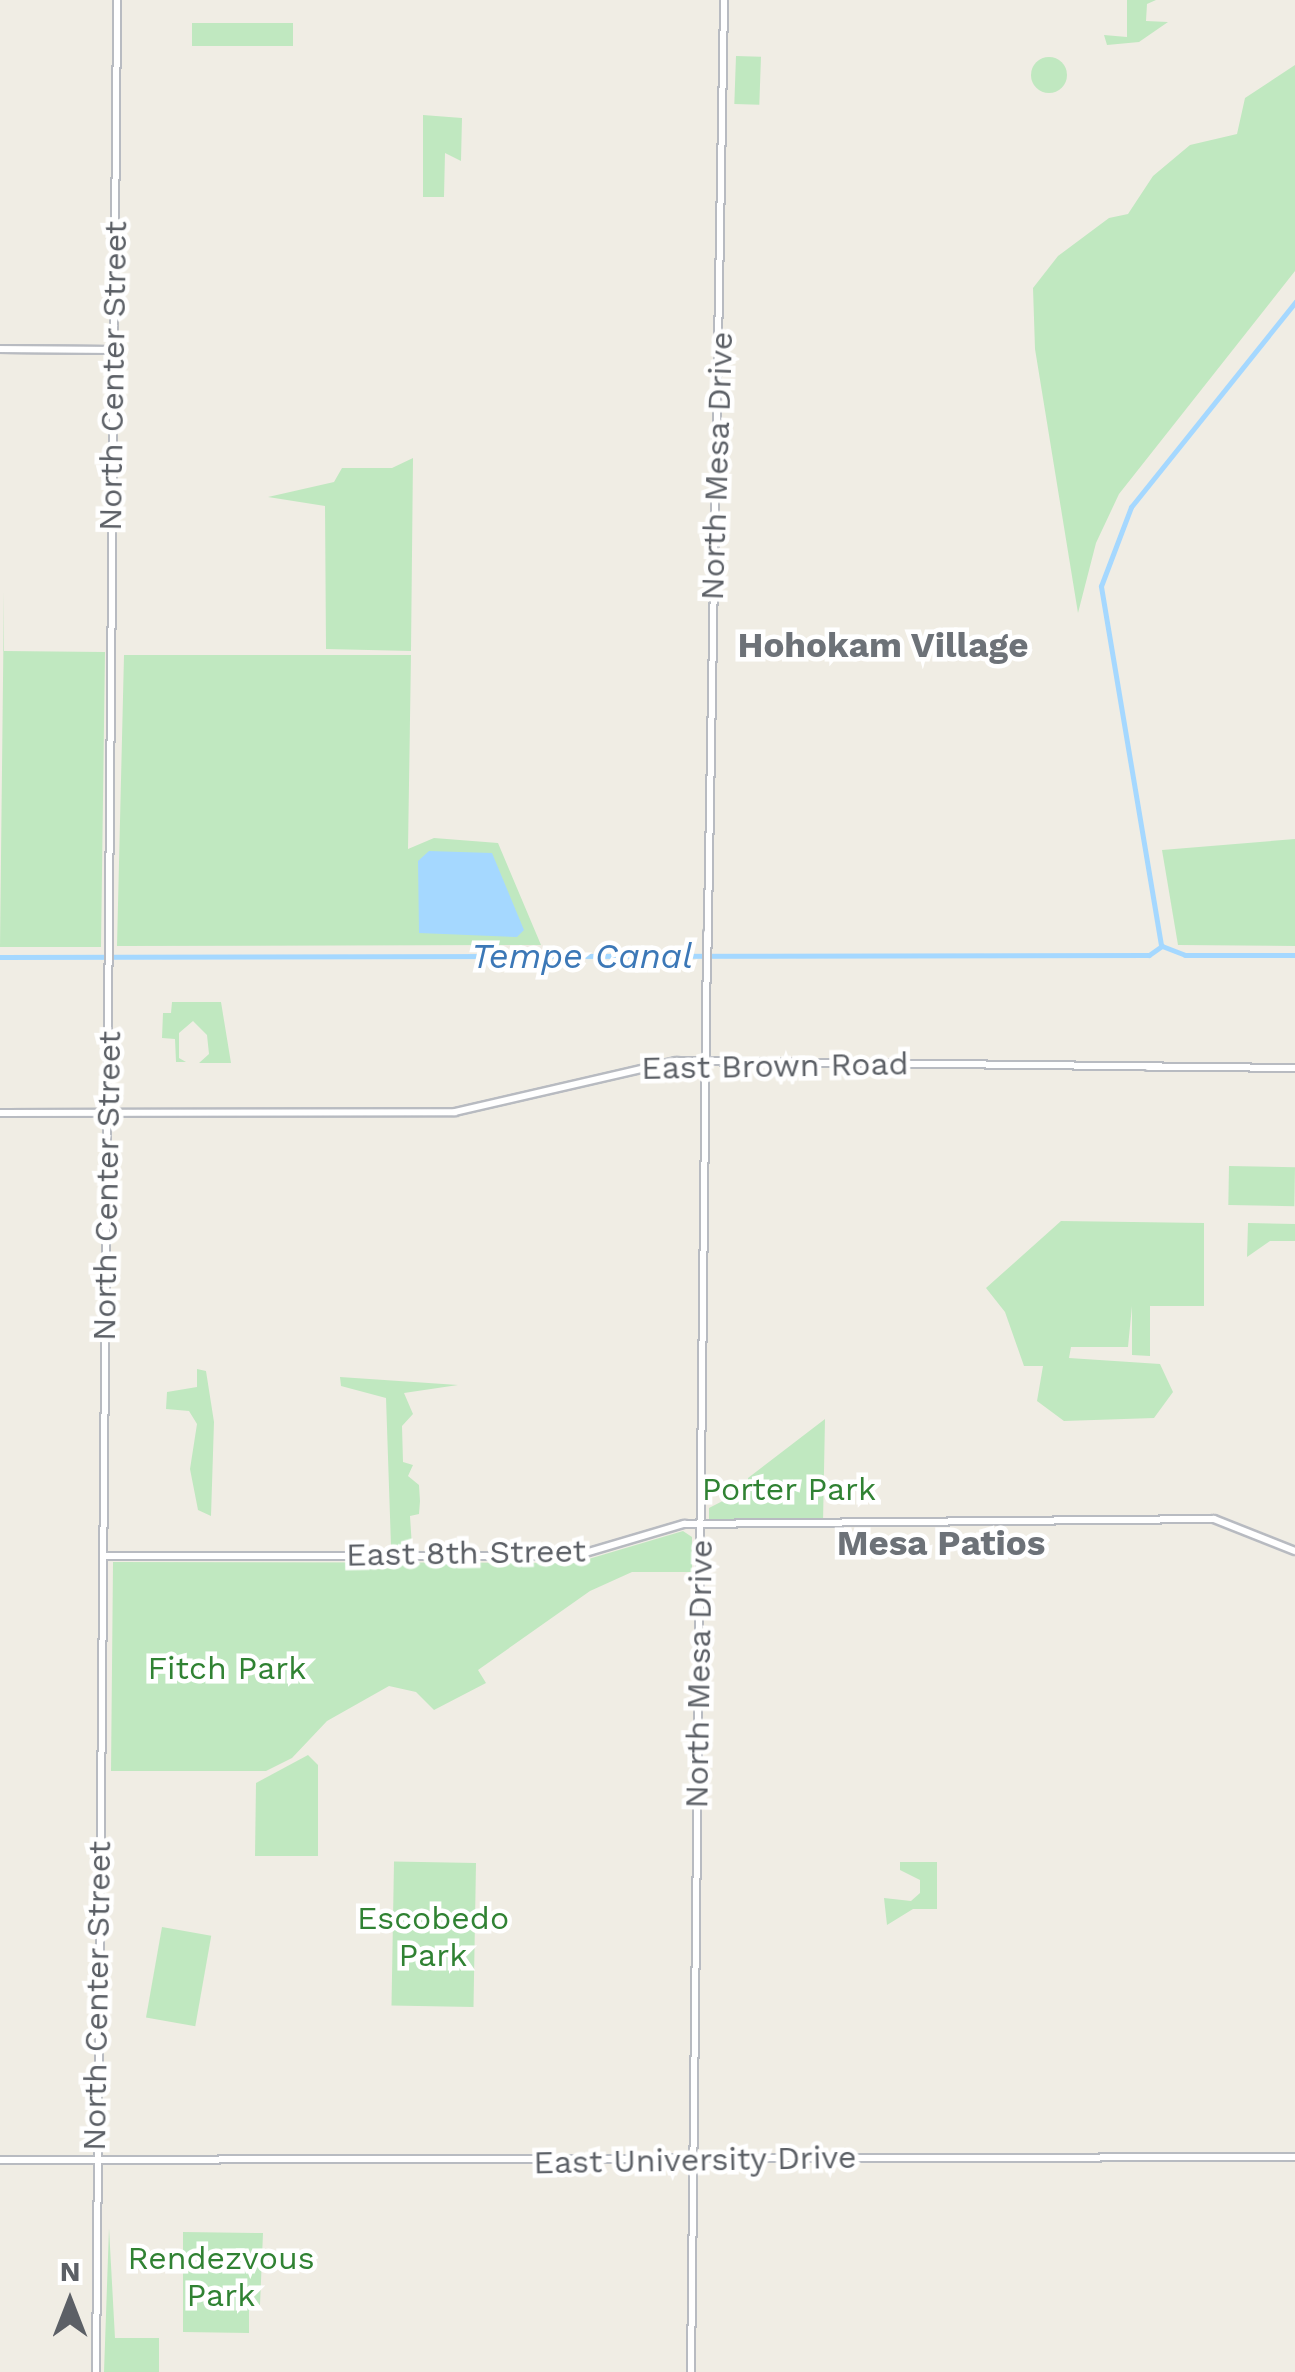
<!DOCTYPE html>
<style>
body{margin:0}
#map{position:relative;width:1295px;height:2372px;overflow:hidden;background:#f0ede4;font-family:"Work Sans",sans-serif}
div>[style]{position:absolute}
.green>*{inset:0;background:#c0e8c0;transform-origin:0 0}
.round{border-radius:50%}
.water>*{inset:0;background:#a5d8ff}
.canal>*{height:5px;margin:-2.5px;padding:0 2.5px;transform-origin:2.5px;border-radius:2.5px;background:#a5d8ff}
.roads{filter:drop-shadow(2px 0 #b8bbc1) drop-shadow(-2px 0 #b8bbc1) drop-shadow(0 2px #b8bbc1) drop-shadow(0 -2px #b8bbc1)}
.secondary>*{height:6px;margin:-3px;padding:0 3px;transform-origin:3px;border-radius:3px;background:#fff}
span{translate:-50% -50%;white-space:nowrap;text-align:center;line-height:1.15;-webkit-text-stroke:9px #fff;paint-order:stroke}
.street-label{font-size:32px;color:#5c6066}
.park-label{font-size:32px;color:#308233}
.neighbourhood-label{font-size:35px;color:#6d7278;font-weight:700}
.water-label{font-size:35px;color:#3c78b7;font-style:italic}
.north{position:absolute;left:20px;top:2252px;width:100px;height:100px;-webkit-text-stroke:8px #fff;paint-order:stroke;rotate:0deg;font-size:28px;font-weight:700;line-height:40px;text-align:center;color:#5c6066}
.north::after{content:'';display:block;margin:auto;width:35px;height:45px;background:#5c6066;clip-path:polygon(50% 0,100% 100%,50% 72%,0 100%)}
</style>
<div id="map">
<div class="green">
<div style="clip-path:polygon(1127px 0,1156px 0,1147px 4px,1146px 21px,1168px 22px,1139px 42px,1107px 45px,1104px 35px,1127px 37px)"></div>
<div style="left:192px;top:23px;width:101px;height:23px"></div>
<div style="left:736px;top:56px;width:25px;height:48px;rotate:2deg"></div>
<div class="round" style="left:1031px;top:57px;width:36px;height:36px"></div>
<div style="clip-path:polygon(1295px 65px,1295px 271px,1119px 494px,1096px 543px,1078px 613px,1035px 349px,1033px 288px,1058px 256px,1109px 218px,1128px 214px,1153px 176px,1190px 145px,1237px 134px,1245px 98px)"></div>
<div style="clip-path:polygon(423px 115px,462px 118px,461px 161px,445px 153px,444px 197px,423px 197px)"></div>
<div style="clip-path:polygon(413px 458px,411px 651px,326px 649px,325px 506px,268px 497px,334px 482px,342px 468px,392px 468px)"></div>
<div style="clip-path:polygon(4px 590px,4px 651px,105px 652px,101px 947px,0 947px)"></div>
<div style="clip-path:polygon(124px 655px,411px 655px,408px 849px,434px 838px,498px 843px,541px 945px,117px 946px)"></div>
<div style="clip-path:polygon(1295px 839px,1295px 946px,1178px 945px,1162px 850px)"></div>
<div style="clip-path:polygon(172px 1002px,221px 1002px,231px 1063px,199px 1063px,209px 1054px,207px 1035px,193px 1021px,179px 1033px,179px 1058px,186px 1062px,176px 1062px,175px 1039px,162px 1038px,163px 1013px,171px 1013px)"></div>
<div style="left:1229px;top:1166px;width:66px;height:39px;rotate:1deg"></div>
<div style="clip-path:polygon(1061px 1221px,1204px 1223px,1204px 1306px,1150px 1306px,1150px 1356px,1132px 1355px,1132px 1306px,1128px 1347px,1071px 1347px,1069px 1358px,1160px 1364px,1173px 1392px,1154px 1418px,1064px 1421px,1037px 1401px,1043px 1366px,1024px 1366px,1005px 1312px,986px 1288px)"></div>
<div style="clip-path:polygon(1248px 1223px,1295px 1224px,1295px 1241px,1270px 1241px,1247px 1257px)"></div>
<div style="clip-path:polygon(197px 1369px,206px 1371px,214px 1422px,211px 1516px,198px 1510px,190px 1469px,197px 1424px,189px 1411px,166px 1409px,167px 1392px,197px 1387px)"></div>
<div style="clip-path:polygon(340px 1377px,458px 1385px,404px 1393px,413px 1414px,402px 1426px,403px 1462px,413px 1465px,408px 1476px,419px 1485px,420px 1501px,419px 1514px,410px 1516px,412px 1547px,391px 1546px,386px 1398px,341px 1386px)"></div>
<div style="clip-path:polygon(825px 1419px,823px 1523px,709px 1523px,709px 1508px,748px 1488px,748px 1478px)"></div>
<div style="clip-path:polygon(683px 1531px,692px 1537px,692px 1572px,632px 1572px,590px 1591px,478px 1670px,486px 1683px,434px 1710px,416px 1692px,389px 1686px,327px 1721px,292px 1758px,266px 1771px,111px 1771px,113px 1562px,575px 1563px)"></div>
<div style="clip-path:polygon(308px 1755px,318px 1765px,318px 1856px,255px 1856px,256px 1783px)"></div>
<div style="clip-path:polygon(900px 1862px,937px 1862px,937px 1909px,913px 1909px,887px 1925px,884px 1898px,911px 1901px,920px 1893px,920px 1880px,900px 1870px)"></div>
<div style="left:476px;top:1863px;width:144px;height:82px;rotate:91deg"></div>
<div style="left:162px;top:1927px;width:50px;height:92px;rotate:10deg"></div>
<div style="clip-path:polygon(109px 2228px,115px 2338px,159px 2338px,159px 2372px,104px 2372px)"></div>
<div style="clip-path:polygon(183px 2232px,263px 2233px,260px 2305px,249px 2311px,249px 2333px,183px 2332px)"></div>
</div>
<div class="water">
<div style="clip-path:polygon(429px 851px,492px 853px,524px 930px,517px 937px,419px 933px,418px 861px)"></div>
</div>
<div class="canal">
<div style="left:1161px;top:945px;width:364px;rotate:-99.5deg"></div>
<div style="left:1101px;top:586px;width:85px;rotate:-69.2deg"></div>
<div style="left:1131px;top:507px;width:263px;rotate:-51.3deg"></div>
<div style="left:1162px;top:946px;width:25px;rotate:21deg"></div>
<div style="left:1185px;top:955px;width:110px"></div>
<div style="left:0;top:957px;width:1149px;rotate:-0.1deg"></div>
<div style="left:1149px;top:955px;width:16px;rotate:-35deg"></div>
</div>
<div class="roads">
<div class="secondary">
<div style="left:0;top:349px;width:113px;rotate:0.5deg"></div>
<div style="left:707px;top:977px;width:977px;rotate:-89deg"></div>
<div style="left:1148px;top:1067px;width:36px"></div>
<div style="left:0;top:1113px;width:455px;rotate:-0.1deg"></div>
<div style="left:455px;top:1112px;width:227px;rotate:-13deg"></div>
<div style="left:676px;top:1061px;width:619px;rotate:0.65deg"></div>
<div style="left:104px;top:1556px;width:471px"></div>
<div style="left:575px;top:1556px;width:114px;rotate:-16.4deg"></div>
<div style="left:684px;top:1524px;width:530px;rotate:-0.54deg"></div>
<div style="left:1214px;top:1519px;width:87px;rotate:21.6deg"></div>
<div style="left:0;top:2160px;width:1295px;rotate:-0.13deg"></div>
<div style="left:96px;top:2372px;width:2372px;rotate:-89.49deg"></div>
<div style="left:691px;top:2372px;width:1439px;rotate:-89.36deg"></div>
</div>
</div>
<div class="street-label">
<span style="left:113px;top:376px;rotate:-89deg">North Center Street</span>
<span style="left:717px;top:466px;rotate:-88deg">North Mesa Drive</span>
<span style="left:775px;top:1066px;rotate:-1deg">East Brown Road</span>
<span style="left:107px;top:1186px;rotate:-89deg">North Center Street</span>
<span style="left:466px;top:1553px;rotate:-1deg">East 8th Street</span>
<span style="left:699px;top:1674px;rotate:-89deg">North Mesa Drive</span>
<span style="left:97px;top:1996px;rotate:-89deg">North Center Street</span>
<span style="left:695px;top:2160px;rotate:-1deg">East University Drive</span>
</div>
<div class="park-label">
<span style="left:789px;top:1489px">Porter Park</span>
<span style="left:227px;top:1668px">Fitch Park</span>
<span style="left:433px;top:1937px">Escobedo<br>Park</span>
<span style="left:221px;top:2277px">Rendezvous<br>Park</span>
</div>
<div class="neighbourhood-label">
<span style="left:883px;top:645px">Hohokam Village</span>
<span style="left:941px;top:1543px">Mesa Patios</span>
</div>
<div class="water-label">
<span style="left:582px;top:956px">Tempe Canal</span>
</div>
<div class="north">N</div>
</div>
